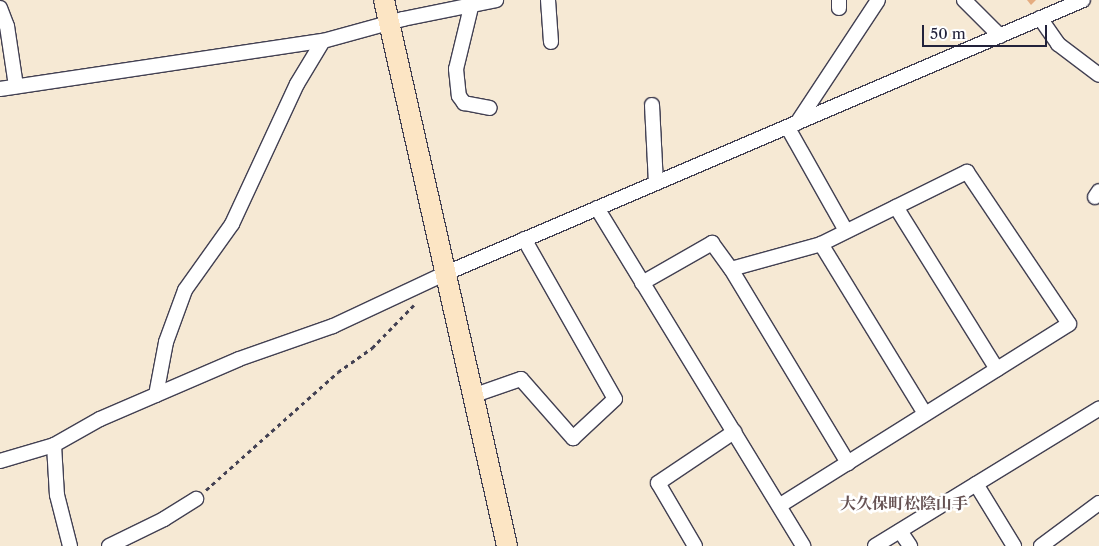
<!DOCTYPE html>
<meta charset="utf-8">
<style>
body{margin:0}
#map{position:relative;width:1099px;height:546px;overflow:hidden;background:#f6e9d4;font-family:"Libre Caslon Text","Noto Serif JP",serif}
div>[style]{position:absolute}
.building>*{inset:0;background:#e5ac80}
.path>*{height:3px;margin-top:-1.5px;transform-origin:0;background:repeating-linear-gradient(90deg,#424052 0 4px,transparent 0 8px)}
.roads{filter:drop-shadow(1px 0 #424052) drop-shadow(-1px 0 #424052) drop-shadow(0 1px #424052) drop-shadow(0 -1px #424052)}
.street>*{height:14px;margin:-7px;padding:0 7px;transform-origin:7px;border-radius:7px;background:#fff}
.secondary>*{height:20px;margin:-10px;padding:0 10px;transform-origin:10px;border-radius:10px;background:#fce5c4}
span{translate:-50% -50%;white-space:nowrap;text-align:center;line-height:1.15;-webkit-text-stroke:5px #fff;paint-order:stroke}
.neighbourhood-label{font-size:16px;color:#665253;font-weight:700}
.scale{position:absolute;left:922px;top:25px;width:125px;height:22px;box-sizing:border-box;border:2px solid #22223b;border-top:0;padding-left:6px;font-size:15px;line-height:18px;white-space:nowrap;color:#22223b;-webkit-text-stroke:4px #fff;paint-order:stroke}
</style>
<div id="map">
<div class="building">
<div style="clip-path:polygon(1027px 0,1036px 0,1031px 5px)"></div>
</div>
<div class="path">
<div style="left:206px;top:490px;width:177px;rotate:-41.8deg"></div>
<div style="left:338px;top:372px;width:42px;rotate:-35.2deg"></div>
<div style="left:372px;top:348px;width:60px;rotate:-45.7deg"></div>
</div>
<div class="roads">
<div class="street">
<div style="left:548px;top:0;width:42px;rotate:85.9deg"></div>
<div style="left:839px;top:0;width:8px;rotate:90deg"></div>
<div style="left:964px;top:0;width:51px;rotate:45deg"></div>
<div style="left:472px;top:3px;width:68px;rotate:103.6deg"></div>
<div style="left:456px;top:69px;width:27px;rotate:84deg"></div>
<div style="left:459px;top:96px;width:9px;rotate:54deg"></div>
<div style="left:464px;top:103px;width:26px;rotate:11deg"></div>
<div style="left:0;top:8px;width:19px;rotate:69deg"></div>
<div style="left:7px;top:26px;width:61px;rotate:81.5deg"></div>
<div style="left:1040px;top:18px;width:32px;rotate:55deg"></div>
<div style="left:1058px;top:44px;width:51px;rotate:37.1deg"></div>
<div style="left:0;top:89px;width:327px;rotate:-8.5deg"></div>
<div style="left:323px;top:41px;width:83px;rotate:-15.4deg"></div>
<div style="left:403px;top:19px;width:95px;rotate:-11.5deg"></div>
<div style="left:652px;top:105px;width:78px;rotate:87.1deg"></div>
<div style="left:797px;top:123px;width:147px;rotate:-56.6deg"></div>
<div style="left:788px;top:128px;width:118px;rotate:60.6deg"></div>
<div style="left:1095px;top:197px;width:7px;rotate:-56deg"></div>
<div style="left:896px;top:207px;width:191px;rotate:58.1deg"></div>
<div style="left:597px;top:208px;width:396px;rotate:58.6deg"></div>
<div style="left:821px;top:244px;width:199px;rotate:58.5deg"></div>
<div style="left:731px;top:269px;width:93px;rotate:-15.5deg"></div>
<div style="left:821px;top:244px;width:163px;rotate:-26.3deg"></div>
<div style="left:967px;top:172px;width:183px;rotate:56.1deg"></div>
<div style="left:1069px;top:324px;width:342px;rotate:147.9deg"></div>
<div style="left:642px;top:283px;width:81px;rotate:-29.7deg"></div>
<div style="left:712px;top:243px;width:32px;rotate:54deg"></div>
<div style="left:731px;top:269px;width:227px;rotate:58.9deg"></div>
<div style="left:156px;top:395px;width:54px;rotate:-79.3deg"></div>
<div style="left:166px;top:342px;width:55px;rotate:-69.9deg"></div>
<div style="left:185px;top:290px;width:81px;rotate:-54.5deg"></div>
<div style="left:232px;top:224px;width:154px;rotate:-65.1deg"></div>
<div style="left:297px;top:84px;width:50px;rotate:-58.8deg"></div>
<div style="left:472px;top:396px;width:52px;rotate:-19.1deg"></div>
<div style="left:521px;top:379px;width:79px;rotate:48.6deg"></div>
<div style="left:573px;top:438px;width:57px;rotate:-42.9deg"></div>
<div style="left:615px;top:399px;width:184px;rotate:-119.6deg"></div>
<div style="left:54px;top:445px;width:50px;rotate:86.6deg"></div>
<div style="left:57px;top:495px;width:53px;rotate:75.7deg"></div>
<div style="left:0;top:461px;width:56px;rotate:-16.5deg"></div>
<div style="left:54px;top:445px;width:53px;rotate:-29.5deg"></div>
<div style="left:100px;top:419px;width:151px;rotate:-23.3deg"></div>
<div style="left:239px;top:359px;width:100px;rotate:-19.3deg"></div>
<div style="left:333px;top:326px;width:123px;rotate:-25.1deg"></div>
<div style="left:444px;top:274px;width:695px;rotate:-23.21deg"></div>
<div style="left:976px;top:484px;width:73px;rotate:58.5deg"></div>
<div style="left:900px;top:531px;width:18px;rotate:56deg"></div>
<div style="left:109px;top:546px;width:61px;rotate:-26.1deg"></div>
<div style="left:164px;top:519px;width:38px;rotate:-32deg"></div>
<div style="left:695px;top:546px;width:73px;rotate:-120.4deg"></div>
<div style="left:658px;top:483px;width:92px;rotate:-33.9deg"></div>
<div style="left:875px;top:546px;width:263px;rotate:-31.5deg"></div>
<div style="left:1041px;top:546px;width:72px;rotate:-36.6deg"></div>
</div>
<div class="secondary">
<div style="left:384px;top:0;width:560px;rotate:77.3deg"></div>
</div>
</div>
<div class="neighbourhood-label">
<span style="left:904px;top:503px">大久保町松陰山手</span>
</div>
<div class="scale">50 m</div>
</div>
